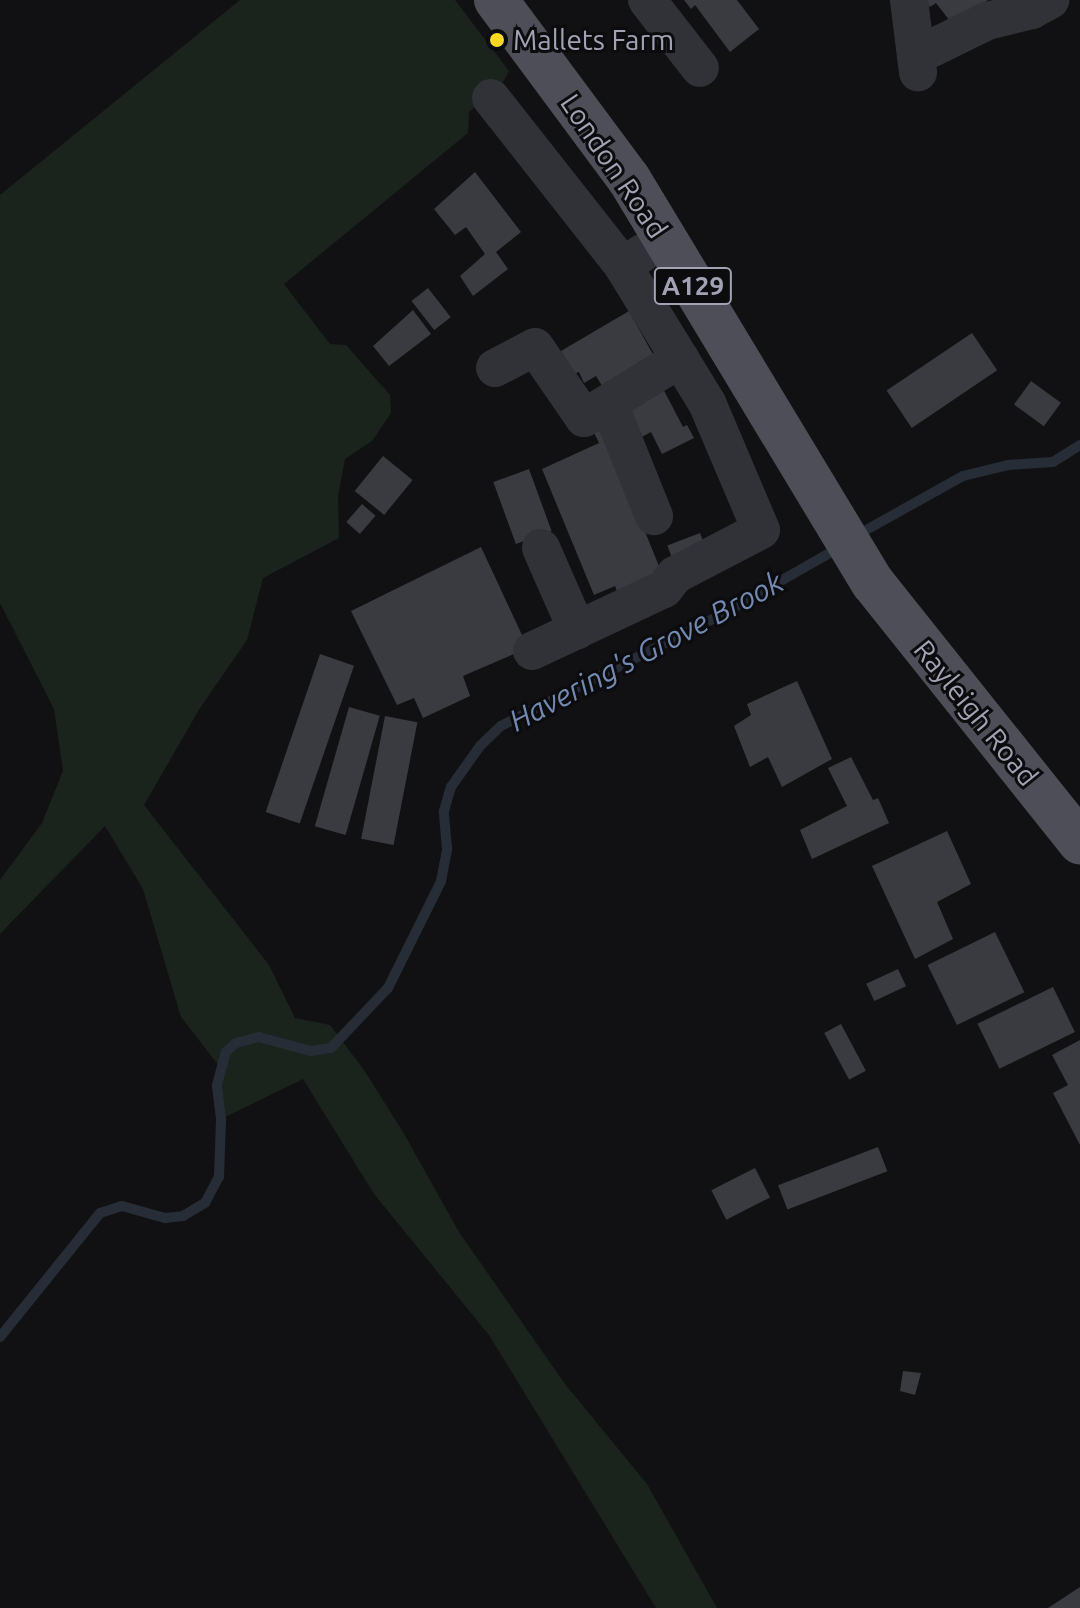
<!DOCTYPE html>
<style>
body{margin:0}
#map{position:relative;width:1080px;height:1608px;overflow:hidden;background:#111113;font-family:Ubuntu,sans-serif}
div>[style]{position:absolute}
.green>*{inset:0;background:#1b231d}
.stream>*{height:10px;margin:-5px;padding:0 5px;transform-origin:5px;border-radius:5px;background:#262d37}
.building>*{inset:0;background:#3a3b41;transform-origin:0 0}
.minor>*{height:38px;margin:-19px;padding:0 19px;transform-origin:19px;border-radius:19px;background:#313138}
.major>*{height:44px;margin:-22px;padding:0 22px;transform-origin:22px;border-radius:22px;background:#4d4e57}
.dots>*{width:22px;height:22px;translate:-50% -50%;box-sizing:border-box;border:4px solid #0c0c0e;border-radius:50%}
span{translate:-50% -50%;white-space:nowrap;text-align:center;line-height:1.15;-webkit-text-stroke:6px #0c0c0e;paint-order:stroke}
.shield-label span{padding:2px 6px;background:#0c0c0e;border:2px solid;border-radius:6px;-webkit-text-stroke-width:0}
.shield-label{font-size:26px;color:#a1a3b5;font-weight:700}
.poi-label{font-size:28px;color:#a1a3b5}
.left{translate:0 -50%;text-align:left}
.street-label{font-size:28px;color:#a1a3b5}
.water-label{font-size:30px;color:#738bb4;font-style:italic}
</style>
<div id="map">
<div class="green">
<div style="clip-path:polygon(240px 0,455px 0,509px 71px,501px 86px,469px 112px,468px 133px,284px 284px,330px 344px,346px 345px,390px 395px,391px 413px,372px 441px,345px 459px,338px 496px,339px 538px,263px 578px,247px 640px,200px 708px,144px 805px,269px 965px,295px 1018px,330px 1025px,364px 1070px,403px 1132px,459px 1232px,565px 1384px,647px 1484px,717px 1608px,656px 1608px,489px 1335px,374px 1194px,303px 1079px,221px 1119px,219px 1066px,181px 1017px,143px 889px,105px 826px,0 934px,0 880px,42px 823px,63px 771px,54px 709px,0 603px,0 195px)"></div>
</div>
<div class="stream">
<div style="left:868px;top:529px;width:109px;rotate:-29.2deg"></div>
<div style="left:963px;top:476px;width:46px;rotate:-13.7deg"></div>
<div style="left:1008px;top:465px;width:45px;rotate:-3.8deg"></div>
<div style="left:1053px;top:462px;width:32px;rotate:-32deg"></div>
<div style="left:0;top:1337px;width:159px;rotate:-51.1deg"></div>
<div style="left:100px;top:1213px;width:23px;rotate:-18deg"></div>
<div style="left:122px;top:1206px;width:45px;rotate:15.6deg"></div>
<div style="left:165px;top:1218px;width:18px;rotate:-6deg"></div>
<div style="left:183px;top:1216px;width:26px;rotate:-31deg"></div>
<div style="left:205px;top:1203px;width:30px;rotate:-62deg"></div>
<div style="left:219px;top:1177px;width:58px;rotate:-88deg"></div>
<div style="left:221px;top:1119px;width:34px;rotate:-97deg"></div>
<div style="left:217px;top:1085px;width:34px;rotate:-75deg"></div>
<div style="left:226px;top:1052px;width:13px;rotate:-42deg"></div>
<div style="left:236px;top:1043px;width:24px;rotate:-15deg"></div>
<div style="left:259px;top:1037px;width:54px;rotate:15.1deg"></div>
<div style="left:311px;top:1051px;width:20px;rotate:-9deg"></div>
<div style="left:331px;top:1048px;width:83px;rotate:-46.5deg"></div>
<div style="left:388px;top:988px;width:119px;rotate:-63.6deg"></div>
<div style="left:441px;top:881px;width:33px;rotate:-79deg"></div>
<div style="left:447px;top:849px;width:38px;rotate:-95deg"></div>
<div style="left:444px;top:811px;width:25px;rotate:-74deg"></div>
<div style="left:451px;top:787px;width:50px;rotate:-54.7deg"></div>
<div style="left:480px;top:746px;width:29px;rotate:-44deg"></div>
<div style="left:501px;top:726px;width:246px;rotate:-26.8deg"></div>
<div style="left:721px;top:615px;width:129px;rotate:-29.7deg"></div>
</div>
<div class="building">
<div style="clip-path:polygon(684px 0,737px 0,759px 29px,730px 52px,695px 5px,691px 9px)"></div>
<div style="clip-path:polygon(925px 0,988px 0,954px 26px,936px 3px,930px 7px)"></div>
<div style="clip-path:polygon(475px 172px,521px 232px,496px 252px,508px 269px,473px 296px,460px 276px,485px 254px,466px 227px,455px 235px,434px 209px)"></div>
<div style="left:428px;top:288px;width:37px;height:21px;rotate:52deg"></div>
<div style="clip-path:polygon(413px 310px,431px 334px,389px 366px,373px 346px)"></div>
<div style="clip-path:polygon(629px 311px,660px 367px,609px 397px,596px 376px,584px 383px,579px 372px,574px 374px,561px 351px)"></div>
<div style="left:972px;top:333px;width:45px;height:103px;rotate:56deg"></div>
<div style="clip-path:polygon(658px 379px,683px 427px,687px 425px,694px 438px,662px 454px,651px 432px,636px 440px,615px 405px)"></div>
<div style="left:1031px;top:381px;width:37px;height:29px;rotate:36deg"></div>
<div style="clip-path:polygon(607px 419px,608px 440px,665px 581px,620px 599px,615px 586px,594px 595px,542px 469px,599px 443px,591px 426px)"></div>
<div style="left:383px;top:456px;width:38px;height:45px;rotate:39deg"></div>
<div style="left:529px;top:469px;width:66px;height:38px;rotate:70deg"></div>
<div style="left:362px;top:504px;width:18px;height:24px;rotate:41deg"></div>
<div style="left:700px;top:533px;width:17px;height:35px;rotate:69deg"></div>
<div style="clip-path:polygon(481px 547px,528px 648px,463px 676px,470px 696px,423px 718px,414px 698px,397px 705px,351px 611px)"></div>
<div style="left:320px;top:654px;width:36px;height:167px;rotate:19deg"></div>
<div style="clip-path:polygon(797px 681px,832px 759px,782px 787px,768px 757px,750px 767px,734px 726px,751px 715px,747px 704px)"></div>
<div style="left:349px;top:707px;width:32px;height:124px;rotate:16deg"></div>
<div style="left:385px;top:716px;width:33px;height:125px;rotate:11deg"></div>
<div style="clip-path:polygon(851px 757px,873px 800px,878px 798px,889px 823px,812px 859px,800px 830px,847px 806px,828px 768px)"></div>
<div style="clip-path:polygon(947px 831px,971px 884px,937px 902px,953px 939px,915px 959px,872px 866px)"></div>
<div style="left:995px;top:932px;width:67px;height:75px;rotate:64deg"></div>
<div style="left:898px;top:969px;width:19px;height:35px;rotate:65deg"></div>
<div style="left:1053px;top:987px;width:50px;height:84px;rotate:64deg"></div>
<div style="left:841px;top:1024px;width:53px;height:19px;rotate:62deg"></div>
<div style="clip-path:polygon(1080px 1040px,1080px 1145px,1053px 1093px,1068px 1085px,1052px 1055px)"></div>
<div style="left:878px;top:1147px;width:26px;height:107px;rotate:69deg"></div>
<div style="left:755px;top:1168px;width:33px;height:49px;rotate:63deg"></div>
<div style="clip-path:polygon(903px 1371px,921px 1373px,915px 1395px,900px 1391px)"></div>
<div style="clip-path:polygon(1080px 1587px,1080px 1608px,1048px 1608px)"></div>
</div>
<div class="minor">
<div style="left:647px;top:0;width:86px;rotate:52.1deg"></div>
<div style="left:909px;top:0;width:73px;rotate:82.9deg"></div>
<div style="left:916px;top:56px;width:79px;rotate:-26.2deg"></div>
<div style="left:987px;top:21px;width:46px;rotate:-13.7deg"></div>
<div style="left:1032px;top:10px;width:21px;rotate:-29deg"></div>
<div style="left:491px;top:98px;width:214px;rotate:51.8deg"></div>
<div style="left:623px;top:266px;width:23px;rotate:-34deg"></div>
<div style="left:495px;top:368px;width:45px;rotate:-27.7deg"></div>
<div style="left:535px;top:347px;width:86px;rotate:55.4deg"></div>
<div style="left:584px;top:418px;width:113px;rotate:-31.6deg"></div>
<div style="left:609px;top:404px;width:121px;rotate:68.1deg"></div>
<div style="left:541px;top:548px;width:90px;rotate:66.3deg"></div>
<div style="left:532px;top:651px;width:146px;rotate:-25.2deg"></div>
<div style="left:664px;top:589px;width:18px;rotate:-52deg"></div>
<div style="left:675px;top:575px;width:97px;rotate:-27.6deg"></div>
<div style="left:761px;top:530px;width:138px;rotate:-113deg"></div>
<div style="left:707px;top:403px;width:161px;rotate:-121.5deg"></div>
</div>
<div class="major">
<div style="left:496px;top:0;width:223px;rotate:53.4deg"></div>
<div style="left:629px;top:179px;width:472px;rotate:58.9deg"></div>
<div style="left:873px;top:583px;width:332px;rotate:51.4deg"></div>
</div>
<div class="dots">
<div style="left:497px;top:40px;background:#ffd91c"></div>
</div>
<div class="shield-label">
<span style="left:693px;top:286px">A129</span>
</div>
<div class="poi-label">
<span class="left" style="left:513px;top:40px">Mallets Farm</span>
</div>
<div class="street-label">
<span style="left:614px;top:166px;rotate:56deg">London Road</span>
<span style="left:976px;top:713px;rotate:51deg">Rayleigh Road</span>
</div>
<div class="water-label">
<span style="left:646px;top:651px;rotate:-28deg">Havering's Grove Brook</span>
</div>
</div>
